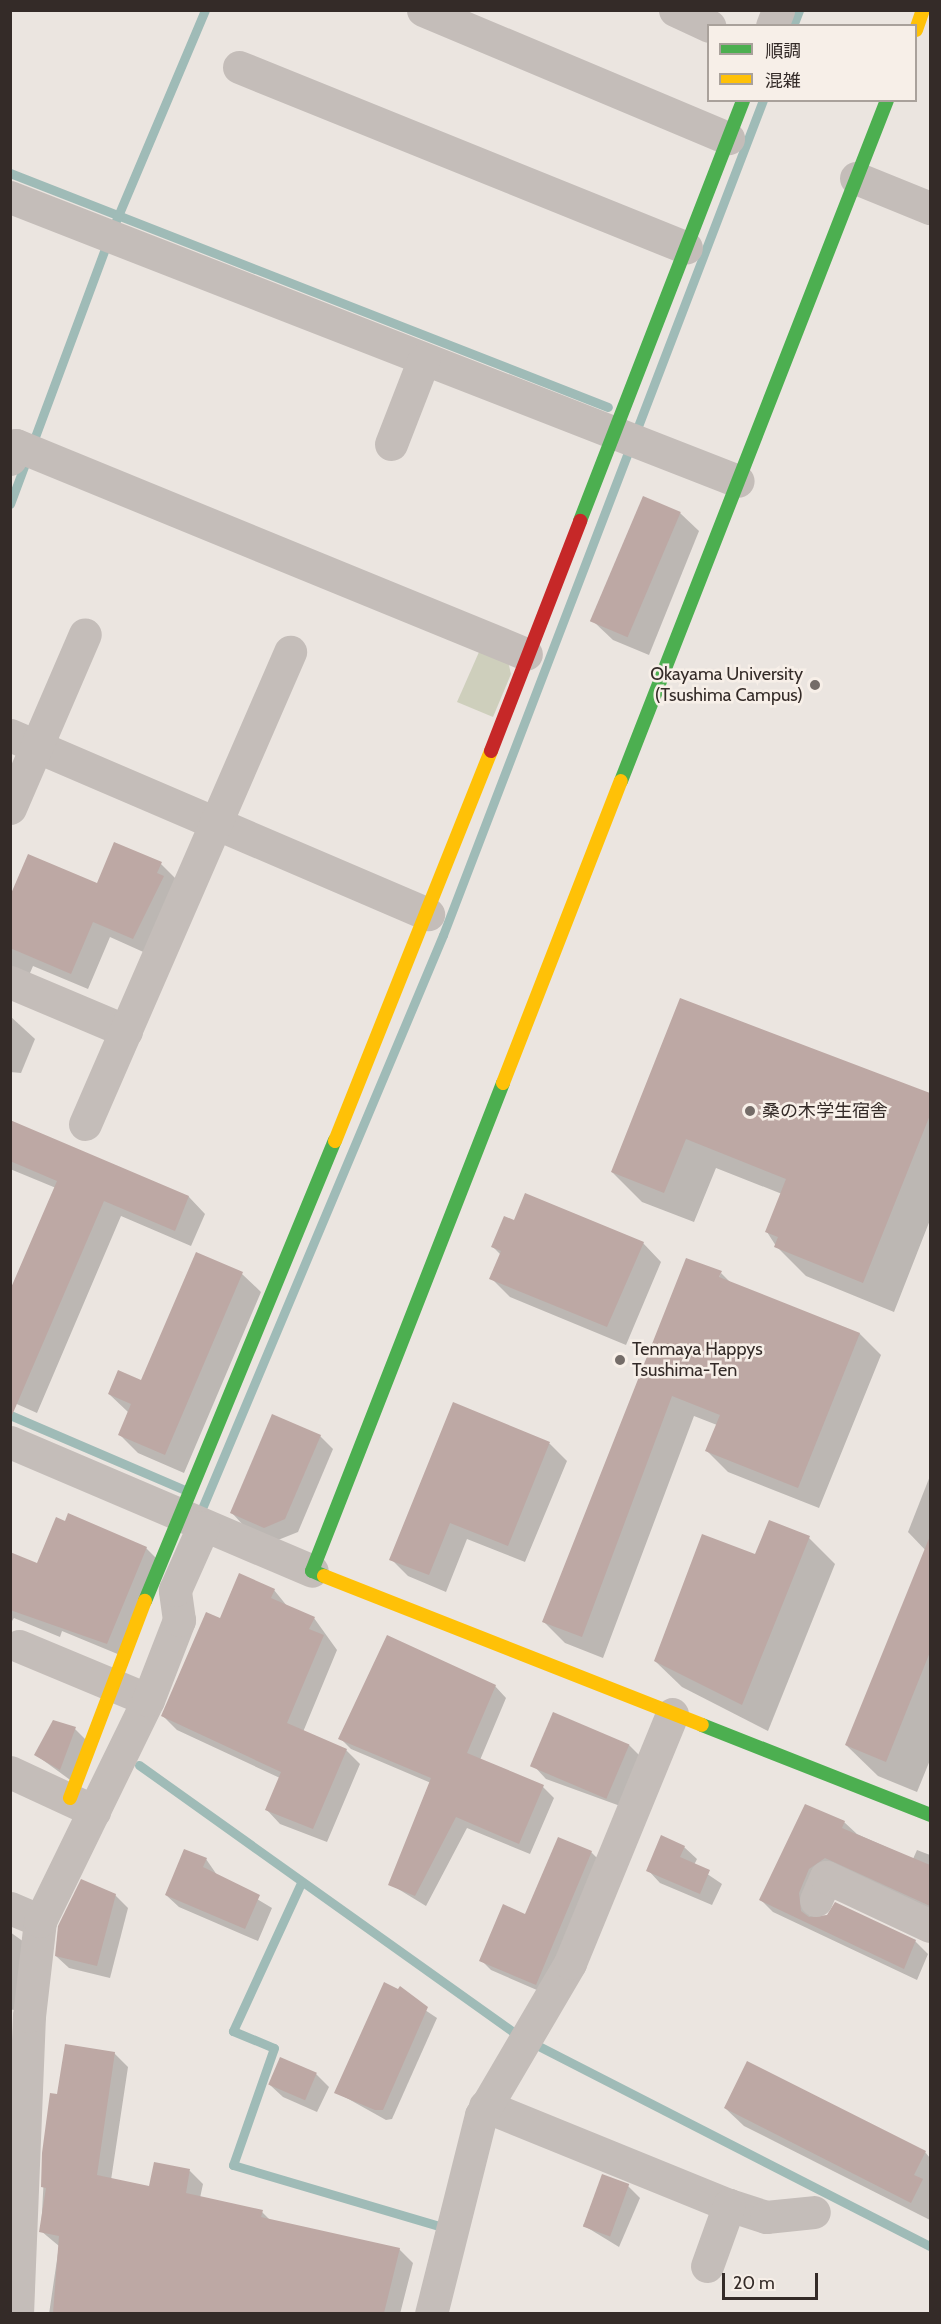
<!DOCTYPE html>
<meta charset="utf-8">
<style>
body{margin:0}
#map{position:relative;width:941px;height:2324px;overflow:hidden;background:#ebe5e0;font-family:Cabin,"Noto Sans JP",sans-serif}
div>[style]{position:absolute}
.green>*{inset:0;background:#cecfbc}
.shadow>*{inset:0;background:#0003}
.stream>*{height:9px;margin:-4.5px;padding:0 4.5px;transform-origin:4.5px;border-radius:4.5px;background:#9fbbb7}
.building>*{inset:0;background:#bda8a4;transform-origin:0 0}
.street>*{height:33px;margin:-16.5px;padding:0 16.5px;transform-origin:16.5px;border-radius:16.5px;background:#c4bdb9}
.fast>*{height:14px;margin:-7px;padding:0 7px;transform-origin:7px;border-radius:7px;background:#4caf50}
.slow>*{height:14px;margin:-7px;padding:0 7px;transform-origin:7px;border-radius:7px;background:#ffc107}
.jam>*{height:14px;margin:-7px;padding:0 7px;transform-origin:7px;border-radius:7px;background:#c62828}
.dots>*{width:16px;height:16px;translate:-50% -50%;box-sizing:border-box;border:3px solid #f7efe8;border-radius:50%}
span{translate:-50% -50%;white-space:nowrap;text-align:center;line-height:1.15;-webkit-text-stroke:5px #f7efe8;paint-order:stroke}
.poi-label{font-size:18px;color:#342b28}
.right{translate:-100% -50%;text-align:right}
.left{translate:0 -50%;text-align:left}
.frame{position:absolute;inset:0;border:12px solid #342b28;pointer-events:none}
.legend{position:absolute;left:707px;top:24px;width:210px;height:78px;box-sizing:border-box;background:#f7efe8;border:2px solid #a9a19b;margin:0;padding:8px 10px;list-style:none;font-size:18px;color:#342b28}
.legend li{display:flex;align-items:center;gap:12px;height:30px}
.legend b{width:30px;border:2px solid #a9a19b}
.scale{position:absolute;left:722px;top:2273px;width:96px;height:27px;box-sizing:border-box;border:3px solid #342b28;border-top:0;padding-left:8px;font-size:18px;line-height:21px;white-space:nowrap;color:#342b28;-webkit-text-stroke:4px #f7efe8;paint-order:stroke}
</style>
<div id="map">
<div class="green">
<div style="clip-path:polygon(483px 643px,506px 653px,511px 674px,493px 717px,457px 702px)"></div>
</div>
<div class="shadow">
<div style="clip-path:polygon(680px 513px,699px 531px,649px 655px,613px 640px,594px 622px)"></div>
<div style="clip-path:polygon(161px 864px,177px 880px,150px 955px,110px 937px,88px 989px,33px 966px,27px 980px,10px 993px,10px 896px,97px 885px)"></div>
<div style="clip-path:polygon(681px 1000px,930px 1095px,930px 1220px,894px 1312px,806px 1276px,776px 1246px,767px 1232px,782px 1194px,716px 1168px,694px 1222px,642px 1202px,612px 1172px)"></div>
<div style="clip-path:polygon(10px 1016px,35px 1039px,21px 1073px,10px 1072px)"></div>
<div style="clip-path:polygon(10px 1122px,189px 1197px,205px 1214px,191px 1246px,121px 1216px,37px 1413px,10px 1401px,56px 1188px,10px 1169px)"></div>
<div style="clip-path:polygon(515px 1222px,643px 1243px,661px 1262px,626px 1345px,510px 1297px,491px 1278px,501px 1255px,493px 1247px)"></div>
<div style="clip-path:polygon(197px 1254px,242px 1274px,261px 1292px,184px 1473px,138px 1453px,120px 1435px,128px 1412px,109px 1394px,142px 1382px)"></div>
<div style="clip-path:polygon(721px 1273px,731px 1283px,860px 1334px,881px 1355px,819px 1508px,728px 1472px,707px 1451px,717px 1425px,694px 1416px,603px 1658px,565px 1643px,543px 1621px)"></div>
<div style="clip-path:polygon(454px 1404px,550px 1444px,567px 1461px,525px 1562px,467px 1539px,446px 1592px,408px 1576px,391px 1559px)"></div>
<div style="clip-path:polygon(320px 1436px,333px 1449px,298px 1532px,278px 1540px,244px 1526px,232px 1513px)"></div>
<div style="clip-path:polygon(930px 1476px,930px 1555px,908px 1532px)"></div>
<div style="clip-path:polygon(809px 1538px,835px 1564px,768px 1731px,682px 1687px,655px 1661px,756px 1556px)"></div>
<div style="clip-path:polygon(146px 1548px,158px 1560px,120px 1655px,62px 1631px,60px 1637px,14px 1618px,10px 1624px,10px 1553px,38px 1565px)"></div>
<div style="clip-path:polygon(914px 1578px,930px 1585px,930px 1760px,917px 1792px,878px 1776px,846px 1745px)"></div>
<div style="clip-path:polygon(274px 1590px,287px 1606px,314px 1618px,337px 1650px,303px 1732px,346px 1750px,360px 1764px,327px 1842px,280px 1824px,267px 1810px,280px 1778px,177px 1730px,163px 1716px,221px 1619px)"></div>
<div style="clip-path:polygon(495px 1686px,506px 1698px,480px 1760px,543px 1787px,554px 1798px,530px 1854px,467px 1828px,426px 1906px,390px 1884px,431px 1783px,351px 1749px,340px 1738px)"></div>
<div style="clip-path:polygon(75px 1729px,87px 1741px,73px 1782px,36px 1755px)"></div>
<div style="clip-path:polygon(629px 1745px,642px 1758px,623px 1807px,546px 1779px,534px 1766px)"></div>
<div style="clip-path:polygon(844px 1822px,857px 1834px,913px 1859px,917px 1850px,930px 1855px,930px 1911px,821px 1882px,809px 1915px,915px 1941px,928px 1954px,917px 1980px,773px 1912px,761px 1900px)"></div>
<div style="clip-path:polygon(684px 1847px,697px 1859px,694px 1865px,722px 1884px,712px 1905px,660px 1883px,648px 1870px)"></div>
<div style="clip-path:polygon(591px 1852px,601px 1862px,546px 1994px,491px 1970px,481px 1960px)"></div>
<div style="clip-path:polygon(206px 1859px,217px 1875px,272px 1908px,258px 1941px,179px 1907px,166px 1895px)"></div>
<div style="clip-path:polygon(115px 1895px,128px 1908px,110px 1978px,69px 1968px,56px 1956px)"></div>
<div style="clip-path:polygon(10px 1932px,31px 1947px,17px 2011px,10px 2009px)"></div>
<div style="clip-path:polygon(398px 1992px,437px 2018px,392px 2119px,386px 2120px,336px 2092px)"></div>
<div style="clip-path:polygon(114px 2053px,128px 2067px,111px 2180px,150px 2188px,190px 2171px,203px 2184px,200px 2198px,262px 2212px,271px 2221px,399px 2249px,413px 2263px,400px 2314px,49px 2314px,59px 2246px,41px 2231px,47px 2119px,58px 2095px)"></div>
<div style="clip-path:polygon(316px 2074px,329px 2087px,317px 2112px,283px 2097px,270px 2085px)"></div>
<div style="clip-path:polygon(725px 2108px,925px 2152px,930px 2158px,930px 2220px,744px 2126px)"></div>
<div style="clip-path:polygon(628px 2186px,640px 2198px,619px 2247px,583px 2225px)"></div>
</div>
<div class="stream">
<div style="left:793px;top:26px;width:17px;rotate:-69deg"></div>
<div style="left:10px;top:173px;width:642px;rotate:21.37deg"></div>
<div style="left:115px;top:223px;width:231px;rotate:-67.1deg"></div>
<div style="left:10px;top:504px;width:273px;rotate:-69.6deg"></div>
<div style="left:10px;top:1415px;width:190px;rotate:23.2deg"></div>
<div style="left:203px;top:1506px;width:619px;rotate:-67.2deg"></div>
<div style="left:443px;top:935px;width:894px;rotate:-69.03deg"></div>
<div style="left:139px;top:1765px;width:469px;rotate:35.5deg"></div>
<div style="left:521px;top:2037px;width:459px;rotate:27.1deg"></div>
<div style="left:301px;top:1883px;width:163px;rotate:114.7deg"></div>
<div style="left:233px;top:2031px;width:44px;rotate:22.5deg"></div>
<div style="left:274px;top:2048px;width:124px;rotate:109.3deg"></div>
<div style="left:233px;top:2165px;width:218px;rotate:16.5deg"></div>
</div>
<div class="building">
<div style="left:643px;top:496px;width:41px;height:136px;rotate:23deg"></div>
<div style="clip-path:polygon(114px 842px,162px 862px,157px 873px,164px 876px,133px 939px,93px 922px,71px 974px,10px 948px,10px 896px,28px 854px,97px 883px)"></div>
<div style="clip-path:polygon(680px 998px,930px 1093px,930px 1115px,863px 1283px,774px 1247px,778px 1237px,765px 1232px,786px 1179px,686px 1139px,664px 1193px,611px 1172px)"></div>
<div style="clip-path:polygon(10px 1120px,189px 1196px,175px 1231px,104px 1201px,10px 1420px,10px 1290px,57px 1181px,10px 1161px)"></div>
<div style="clip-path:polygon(525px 1193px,644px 1242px,607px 1327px,489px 1279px,501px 1251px,491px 1247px,504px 1216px,514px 1220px)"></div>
<div style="clip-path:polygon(196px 1252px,243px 1272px,165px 1455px,118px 1435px,131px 1404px,108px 1394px,118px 1370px,141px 1380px)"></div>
<div style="clip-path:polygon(686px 1258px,722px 1271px,719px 1277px,860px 1333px,798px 1488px,705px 1451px,720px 1415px,672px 1396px,582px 1637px,542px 1622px)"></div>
<div style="clip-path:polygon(453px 1402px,550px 1442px,508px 1546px,450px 1523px,429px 1575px,389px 1560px)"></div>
<div style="clip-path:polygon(272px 1414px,321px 1435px,285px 1519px,264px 1528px,230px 1513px)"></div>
<div style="clip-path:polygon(68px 1513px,147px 1547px,107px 1644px,10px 1610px,10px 1552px,37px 1563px,56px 1517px,65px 1521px)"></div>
<div style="clip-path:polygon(769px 1520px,810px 1536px,742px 1705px,654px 1661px,702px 1534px,755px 1554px)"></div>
<div style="clip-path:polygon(930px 1536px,930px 1652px,886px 1762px,845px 1745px)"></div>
<div style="clip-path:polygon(239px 1573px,275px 1589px,271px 1598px,315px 1617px,309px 1629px,324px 1635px,287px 1723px,347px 1749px,313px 1829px,265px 1810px,281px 1772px,161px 1716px,206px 1612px,220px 1618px)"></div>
<div style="clip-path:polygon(387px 1635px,496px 1685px,467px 1753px,544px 1785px,519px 1844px,456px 1817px,415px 1896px,388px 1885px,431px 1778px,338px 1739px)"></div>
<div style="left:553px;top:1712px;width:83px;height:59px;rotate:23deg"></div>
<div style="clip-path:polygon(53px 1720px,76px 1727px,60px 1770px,34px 1755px)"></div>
<div style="clip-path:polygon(805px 1804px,845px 1821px,842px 1828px,930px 1865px,930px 1906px,825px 1858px,809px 1869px,799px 1893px,801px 1911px,809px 1917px,827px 1915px,835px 1902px,916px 1940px,904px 1969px,759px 1900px)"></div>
<div style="clip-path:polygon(661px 1835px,685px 1846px,680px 1857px,710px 1870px,700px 1894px,646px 1871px)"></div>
<div style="clip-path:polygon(558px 1837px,592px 1851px,536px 1985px,479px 1961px,503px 1904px,525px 1914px)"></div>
<div style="clip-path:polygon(184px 1849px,207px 1858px,203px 1867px,260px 1895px,245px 1929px,165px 1895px)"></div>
<div style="clip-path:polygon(81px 1879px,116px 1894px,97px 1966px,55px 1956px,58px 1926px)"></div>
<div style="clip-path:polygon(384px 1982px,398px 1989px,400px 1986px,428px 2007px,383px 2110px,375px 2110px,334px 2093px)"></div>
<div style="clip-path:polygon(65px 2044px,115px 2052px,97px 2175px,149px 2186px,154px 2162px,190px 2169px,186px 2193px,263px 2210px,261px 2217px,400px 2248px,384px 2313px,53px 2313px,59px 2236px,39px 2232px,46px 2188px,41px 2187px,42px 2153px,50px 2093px,57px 2094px)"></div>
<div style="left:280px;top:2057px;width:40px;height:30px;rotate:23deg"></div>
<div style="clip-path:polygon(747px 2061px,926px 2151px,914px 2175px,923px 2179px,911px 2203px,724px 2108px)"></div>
<div style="left:602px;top:2174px;width:29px;height:56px;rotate:20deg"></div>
</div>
<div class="street">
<div style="left:423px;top:10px;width:331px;rotate:22.8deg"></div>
<div style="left:675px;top:10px;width:38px;rotate:25deg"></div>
<div style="left:772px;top:26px;width:17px;rotate:-69deg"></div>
<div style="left:239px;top:67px;width:482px;rotate:22deg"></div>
<div style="left:856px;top:178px;width:80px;rotate:22.1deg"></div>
<div style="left:10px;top:197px;width:781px;rotate:21.31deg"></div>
<div style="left:391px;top:444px;width:91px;rotate:-68.8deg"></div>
<div style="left:10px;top:459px;width:15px;rotate:-67deg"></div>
<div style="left:16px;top:445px;width:551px;rotate:22.28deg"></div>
<div style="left:10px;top:735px;width:455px;rotate:23.2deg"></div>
<div style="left:10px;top:808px;width:189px;rotate:-66.7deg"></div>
<div style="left:10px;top:982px;width:126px;rotate:22.9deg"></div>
<div style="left:85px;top:1124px;width:515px;rotate:-66.52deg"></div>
<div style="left:10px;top:1442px;width:328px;rotate:23.1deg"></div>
<div style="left:19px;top:1646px;width:128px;rotate:22.6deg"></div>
<div style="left:10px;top:1772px;width:93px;rotate:24.9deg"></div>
<div style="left:816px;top:1900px;width:25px;rotate:-67deg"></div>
<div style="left:826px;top:1877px;width:115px;rotate:25.2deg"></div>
<div style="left:10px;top:1908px;width:33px;rotate:23deg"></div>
<div style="left:485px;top:2106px;width:263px;rotate:22.1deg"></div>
<div style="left:729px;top:2205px;width:39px;rotate:18deg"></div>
<div style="left:766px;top:2217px;width:48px;rotate:-5.9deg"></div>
<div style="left:707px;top:2266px;width:65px;rotate:-70.2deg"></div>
<div style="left:17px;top:2314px;width:298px;rotate:-87.7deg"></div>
<div style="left:29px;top:2016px;width:96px;rotate:-83.4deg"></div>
<div style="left:40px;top:1921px;width:246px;rotate:-64deg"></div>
<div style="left:148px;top:1700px;width:86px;rotate:-68.8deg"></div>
<div style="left:179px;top:1620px;width:30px;rotate:-98deg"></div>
<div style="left:175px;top:1590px;width:69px;rotate:-66deg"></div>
<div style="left:431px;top:2314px;width:205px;rotate:-75.9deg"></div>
<div style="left:481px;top:2115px;width:176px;rotate:-59.6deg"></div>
<div style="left:570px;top:1963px;width:269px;rotate:-67.7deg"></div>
</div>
<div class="fast">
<div style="left:580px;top:521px;width:451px;rotate:-68.8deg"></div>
<div style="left:621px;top:781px;width:731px;rotate:-68.66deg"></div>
<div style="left:324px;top:1576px;width:13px;rotate:-157deg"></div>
<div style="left:312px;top:1571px;width:524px;rotate:-68.62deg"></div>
<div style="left:145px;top:1601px;width:498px;rotate:-67.6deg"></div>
<div style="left:702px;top:1725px;width:245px;rotate:21.5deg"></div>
</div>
<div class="slow">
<div style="left:916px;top:30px;width:21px;rotate:-71deg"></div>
<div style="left:503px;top:1083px;width:324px;rotate:-68.7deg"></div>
<div style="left:335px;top:1141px;width:420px;rotate:-68.2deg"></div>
<div style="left:324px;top:1576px;width:406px;rotate:21.5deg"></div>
<div style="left:70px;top:1798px;width:211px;rotate:-69.2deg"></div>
</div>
<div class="jam">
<div style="left:491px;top:751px;width:247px;rotate:-68.8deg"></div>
</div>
<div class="dots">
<div style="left:815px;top:685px;background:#746c68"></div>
<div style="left:750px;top:1111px;background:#746c68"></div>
<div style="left:620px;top:1360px;background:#746c68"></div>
</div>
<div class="poi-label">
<span class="right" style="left:803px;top:685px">Okayama University<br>(Tsushima Campus)</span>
<span class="left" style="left:762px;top:1111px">桑の木学生宿舎</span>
<span class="left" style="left:632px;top:1360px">Tenmaya Happys<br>Tsushima-Ten</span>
</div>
<div class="frame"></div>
<ul class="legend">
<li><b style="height:8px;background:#4caf50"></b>順調</li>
<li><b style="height:8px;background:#ffc107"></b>混雑</li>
</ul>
<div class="scale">20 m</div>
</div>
